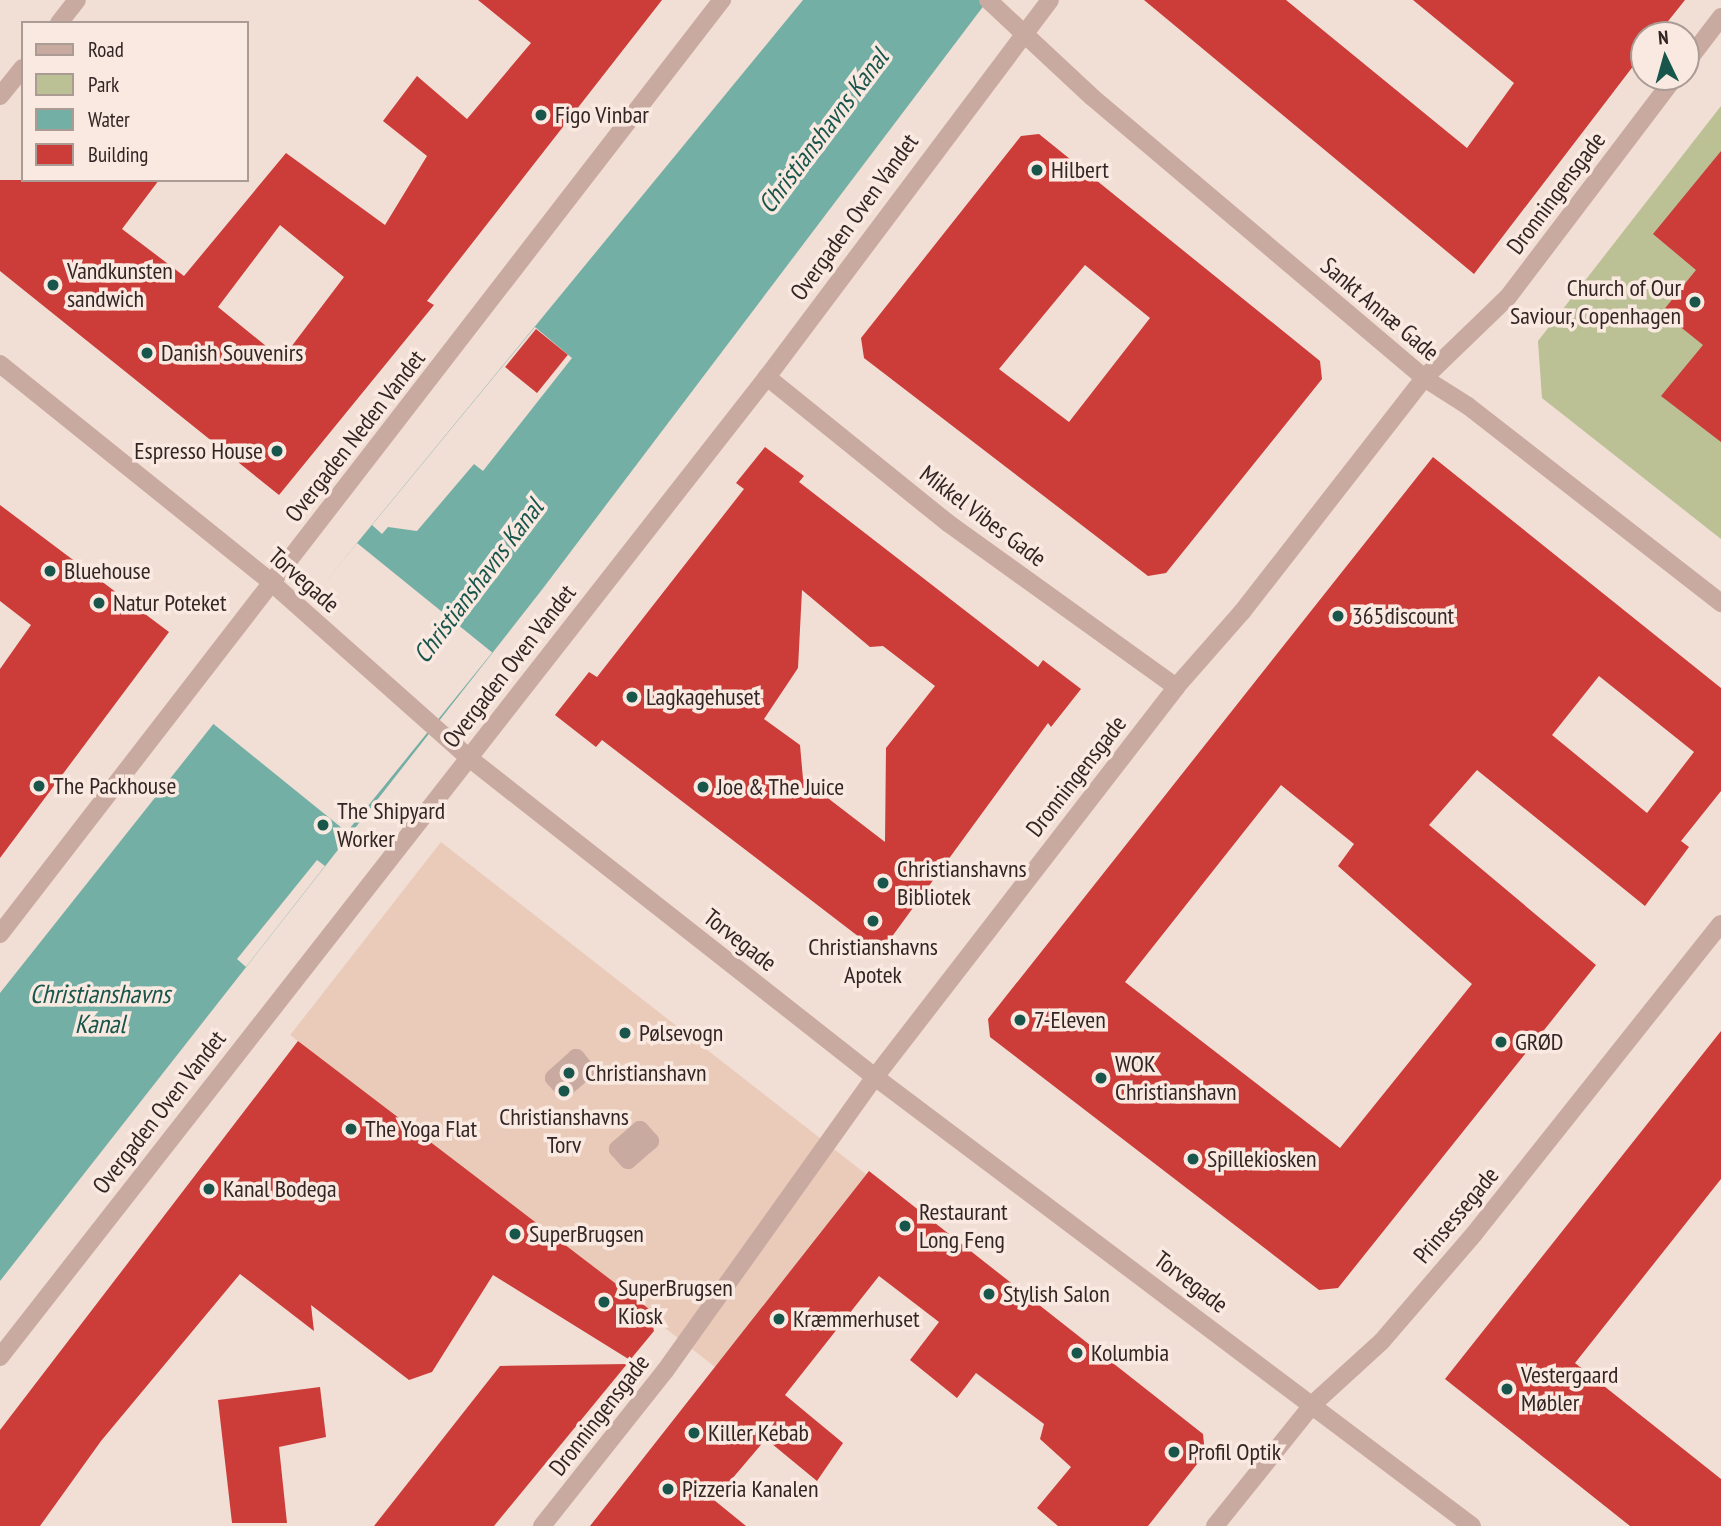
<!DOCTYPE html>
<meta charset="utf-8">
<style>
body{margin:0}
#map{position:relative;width:1721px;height:1526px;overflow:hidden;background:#f1ded5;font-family:"PT Sans Narrow",sans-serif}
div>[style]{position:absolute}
.green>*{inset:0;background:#bbc095}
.plaza>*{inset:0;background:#eacbba;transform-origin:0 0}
.water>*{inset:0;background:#73afa5}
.pier>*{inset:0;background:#f1ded5;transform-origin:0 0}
.building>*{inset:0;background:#cc3c38;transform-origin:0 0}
.minor>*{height:18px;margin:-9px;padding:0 9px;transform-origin:9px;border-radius:9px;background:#c9aaa1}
.dots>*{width:19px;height:19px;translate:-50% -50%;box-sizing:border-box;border:4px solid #f9e9e1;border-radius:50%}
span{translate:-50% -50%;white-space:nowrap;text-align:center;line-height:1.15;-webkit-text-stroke:7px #f9e9e1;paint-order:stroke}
.poi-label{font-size:24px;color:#332524}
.left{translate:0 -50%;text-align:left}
.right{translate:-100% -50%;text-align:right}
.street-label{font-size:24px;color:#332524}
.water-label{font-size:26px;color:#18564c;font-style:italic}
.legend{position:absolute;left:21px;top:21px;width:228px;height:161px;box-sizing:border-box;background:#f9e9e1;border:2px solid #aa9b95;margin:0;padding:9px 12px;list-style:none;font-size:21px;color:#332524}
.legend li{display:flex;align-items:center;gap:14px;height:35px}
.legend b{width:35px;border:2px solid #aa9b95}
.north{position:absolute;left:1630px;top:21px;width:70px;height:70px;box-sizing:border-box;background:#f9e9e1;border:2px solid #aa9b95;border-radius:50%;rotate:355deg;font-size:19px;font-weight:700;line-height:28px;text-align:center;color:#332524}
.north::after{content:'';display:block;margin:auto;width:24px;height:32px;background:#18564c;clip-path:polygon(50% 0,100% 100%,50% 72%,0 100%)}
</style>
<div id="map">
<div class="green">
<div style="clip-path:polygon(1721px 106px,1721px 539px,1542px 398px,1538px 341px)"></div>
</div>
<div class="plaza">
<div style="left:441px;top:842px;width:540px;height:245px;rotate:38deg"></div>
</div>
<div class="water">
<div style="clip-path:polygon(803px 0,988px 0,544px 587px,0 1281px,0 993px,357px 543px)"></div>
</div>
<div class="pier">
<div style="clip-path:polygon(535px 327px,572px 358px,483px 471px,474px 464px,417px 531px,388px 527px,382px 534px,372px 525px)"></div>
<div style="left:357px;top:543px;width:174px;height:231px;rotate:39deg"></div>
<div style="clip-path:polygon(317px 860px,325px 866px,246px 967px,237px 959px)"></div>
</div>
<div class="building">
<div style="clip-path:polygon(evenodd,478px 0,662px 0,427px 301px,434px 305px,279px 495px,0 271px,0 180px,159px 180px,122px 229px,184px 276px,286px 153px,385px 225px,427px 156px,383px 121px,417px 76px,467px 119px,531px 43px,478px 0,280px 225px,344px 277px,282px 359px,218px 307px,280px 225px)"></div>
<div style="clip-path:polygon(1144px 0,1286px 0,1467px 148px,1514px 83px,1413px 0,1685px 0,1657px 35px,1644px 35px,1644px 52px,1474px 274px)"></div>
<div style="clip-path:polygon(evenodd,1039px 134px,1320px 361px,1322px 379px,1166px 573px,1148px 576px,864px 358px,861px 338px,1021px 136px,1039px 134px,1085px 265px,1150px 318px,1069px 422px,999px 369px,1085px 265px)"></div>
<div style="clip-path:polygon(1721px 151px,1721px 442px,1661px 396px,1703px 345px,1662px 312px,1696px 270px,1653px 234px)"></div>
<div style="left:536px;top:329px;width:41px;height:49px;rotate:39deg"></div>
<div style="clip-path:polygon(evenodd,765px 447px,804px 476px,799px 482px,1038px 667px,1043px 660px,1081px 689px,1051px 727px,1048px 723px,880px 953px,602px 740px,596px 747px,555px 715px,589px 672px,597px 677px,744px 489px,736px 483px,765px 447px,802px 590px,870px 647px,883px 646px,935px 686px,886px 748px,885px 842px,803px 779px,800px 745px,764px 719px,798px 668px,802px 590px)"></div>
<div style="clip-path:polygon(evenodd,1433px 457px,1721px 688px,1721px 791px,1681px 841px,1689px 847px,1645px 906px,1477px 770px,1429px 825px,1596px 965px,1338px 1288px,1319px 1290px,990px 1037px,988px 1019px,1433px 457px,1599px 676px,1694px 752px,1647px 813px,1552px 735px,1599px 676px,1433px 457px,1281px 785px,1354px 844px,1338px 866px,1472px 984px,1340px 1148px,1125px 982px,1281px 785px)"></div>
<div style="clip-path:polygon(0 505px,169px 632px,0 858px,0 669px,31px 625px,0 601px)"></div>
<div style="clip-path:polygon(1721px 1031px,1721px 1179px,1575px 1363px,1721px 1479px,1721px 1526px,1630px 1526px,1445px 1379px)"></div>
<div style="clip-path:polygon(298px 1041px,649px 1309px,654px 1331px,630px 1360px,493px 1275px,432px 1372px,409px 1380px,311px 1305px,314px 1331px,240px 1274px,101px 1441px,40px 1526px,0 1526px,0 1430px)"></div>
<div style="clip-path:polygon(869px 1171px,1203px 1434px,1205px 1454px,1148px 1526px,1058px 1526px,1037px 1508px,1071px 1467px,1040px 1439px,1044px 1424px,976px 1373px,957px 1398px,910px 1360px,939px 1322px,879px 1276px,785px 1395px,843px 1443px,817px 1481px,766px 1439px,714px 1500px,746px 1526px,590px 1526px)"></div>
<div style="clip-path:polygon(627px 1364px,494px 1526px,374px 1526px,500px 1366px)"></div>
<div style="clip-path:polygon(320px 1387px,326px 1437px,279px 1447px,287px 1523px,232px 1523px,218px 1400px)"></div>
</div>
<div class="minor">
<div style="left:988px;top:0;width:142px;rotate:43deg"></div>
<div style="left:1092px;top:97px;width:435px;rotate:40.2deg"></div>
<div style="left:1424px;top:378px;width:52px;rotate:32.5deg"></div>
<div style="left:1468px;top:406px;width:321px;rotate:37.9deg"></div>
<div style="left:59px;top:23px;width:29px;rotate:-52deg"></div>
<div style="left:1686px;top:63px;width:58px;rotate:-52.7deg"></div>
<div style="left:0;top:96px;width:36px;rotate:-51deg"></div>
<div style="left:0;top:364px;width:349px;rotate:38.8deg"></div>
<div style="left:272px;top:583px;width:264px;rotate:41.6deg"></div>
<div style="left:469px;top:758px;width:516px;rotate:38.16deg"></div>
<div style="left:875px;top:1077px;width:747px;rotate:36.95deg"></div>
<div style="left:767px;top:377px;width:233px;rotate:38.9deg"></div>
<div style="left:948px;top:523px;width:281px;rotate:35.7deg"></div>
<div style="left:0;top:934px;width:1181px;rotate:-52.3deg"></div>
<div style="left:576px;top:1058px;width:16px;rotate:50deg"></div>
<div style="left:586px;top:1070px;width:29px;rotate:139deg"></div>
<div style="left:564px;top:1089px;width:15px;rotate:-132deg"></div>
<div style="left:554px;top:1078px;width:30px;rotate:-42deg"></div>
<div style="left:640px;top:1130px;width:15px;rotate:48deg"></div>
<div style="left:650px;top:1141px;width:29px;rotate:139deg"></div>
<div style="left:628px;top:1160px;width:15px;rotate:-132deg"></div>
<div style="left:618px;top:1149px;width:29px;rotate:-41deg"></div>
<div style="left:0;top:1357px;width:1244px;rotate:-51.95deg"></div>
<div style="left:767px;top:377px;width:471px;rotate:-53.1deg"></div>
<div style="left:542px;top:1526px;width:198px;rotate:-51.6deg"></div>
<div style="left:665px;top:1371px;width:361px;rotate:-54.5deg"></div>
<div style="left:875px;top:1077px;width:493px;rotate:-52.3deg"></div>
<div style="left:1176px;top:687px;width:100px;rotate:-48.7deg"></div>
<div style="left:1242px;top:612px;width:296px;rotate:-52.1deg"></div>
<div style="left:1424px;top:378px;width:117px;rotate:-44deg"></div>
<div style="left:1508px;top:297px;width:276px;rotate:-52.8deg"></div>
<div style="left:1215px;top:1526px;width:156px;rotate:-51.2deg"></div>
<div style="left:1313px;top:1404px;width:93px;rotate:-42.4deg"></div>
<div style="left:1382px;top:1341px;width:141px;rotate:-49.3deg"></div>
<div style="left:1474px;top:1234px;width:396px;rotate:-51.5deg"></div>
</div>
<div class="dots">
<div style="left:541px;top:115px;background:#18564c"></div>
<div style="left:1037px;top:170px;background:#18564c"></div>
<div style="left:53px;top:285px;background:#18564c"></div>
<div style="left:1695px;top:302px;background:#18564c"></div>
<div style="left:147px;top:353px;background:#18564c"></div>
<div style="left:277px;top:451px;background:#18564c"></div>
<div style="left:50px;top:571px;background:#18564c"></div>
<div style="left:99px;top:603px;background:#18564c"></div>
<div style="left:1338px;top:616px;background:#18564c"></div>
<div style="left:632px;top:697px;background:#18564c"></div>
<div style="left:39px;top:786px;background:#18564c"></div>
<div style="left:703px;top:787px;background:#18564c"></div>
<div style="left:323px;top:825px;background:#18564c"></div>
<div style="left:883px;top:883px;background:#18564c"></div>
<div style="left:873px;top:921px;background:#18564c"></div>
<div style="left:1020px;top:1020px;background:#18564c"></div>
<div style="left:625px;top:1033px;background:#18564c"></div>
<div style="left:1501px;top:1042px;background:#18564c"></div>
<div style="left:569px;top:1073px;background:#18564c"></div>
<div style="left:1101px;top:1078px;background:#18564c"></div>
<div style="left:564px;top:1091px;background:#18564c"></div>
<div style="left:351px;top:1129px;background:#18564c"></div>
<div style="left:1193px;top:1159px;background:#18564c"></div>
<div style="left:209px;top:1189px;background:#18564c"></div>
<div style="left:905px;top:1226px;background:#18564c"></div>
<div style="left:515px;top:1234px;background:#18564c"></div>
<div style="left:989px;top:1294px;background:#18564c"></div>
<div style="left:604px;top:1302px;background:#18564c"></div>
<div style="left:779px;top:1319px;background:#18564c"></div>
<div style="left:1077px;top:1353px;background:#18564c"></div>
<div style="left:1507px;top:1389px;background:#18564c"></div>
<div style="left:694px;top:1433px;background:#18564c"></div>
<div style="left:1174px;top:1452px;background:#18564c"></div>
<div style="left:668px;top:1489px;background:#18564c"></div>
</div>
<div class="poi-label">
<span class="left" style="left:555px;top:115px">Figo Vinbar</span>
<span class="left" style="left:1051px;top:170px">Hilbert</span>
<span class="left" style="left:67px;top:285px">Vandkunsten<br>sandwich</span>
<span class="right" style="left:1681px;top:302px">Church of Our<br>Saviour, Copenhagen</span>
<span class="left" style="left:161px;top:353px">Danish Souvenirs</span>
<span class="right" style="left:263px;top:451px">Espresso House</span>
<span class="left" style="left:64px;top:571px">Bluehouse</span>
<span class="left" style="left:113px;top:603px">Natur Poteket</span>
<span class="left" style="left:1352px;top:616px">365discount</span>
<span class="left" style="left:646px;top:697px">Lagkagehuset</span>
<span class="left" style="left:53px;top:786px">The Packhouse</span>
<span class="left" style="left:717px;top:787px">Joe &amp; The Juice</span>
<span class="left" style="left:337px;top:825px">The Shipyard<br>Worker</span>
<span class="left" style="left:897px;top:883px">Christianshavns<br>Bibliotek</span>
<span style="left:873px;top:961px">Christianshavns<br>Apotek</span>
<span class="left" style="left:1034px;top:1020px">7-Eleven</span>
<span class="left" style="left:639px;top:1033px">Pølsevogn</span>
<span class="left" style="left:1515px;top:1042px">GRØD</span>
<span class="left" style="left:1115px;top:1078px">WOK<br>Christianshavn</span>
<span class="left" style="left:585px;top:1073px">Christianshavn</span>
<span style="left:564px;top:1131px">Christianshavns<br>Torv</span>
<span class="left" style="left:365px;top:1129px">The Yoga Flat</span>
<span class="left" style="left:1207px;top:1159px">Spillekiosken</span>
<span class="left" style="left:223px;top:1189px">Kanal Bodega</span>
<span class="left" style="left:919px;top:1226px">Restaurant<br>Long Feng</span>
<span class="left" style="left:529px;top:1234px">SuperBrugsen</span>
<span class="left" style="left:618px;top:1302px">SuperBrugsen<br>Kiosk</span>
<span class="left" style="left:1003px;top:1294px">Stylish Salon</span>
<span class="left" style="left:793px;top:1319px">Kræmmerhuset</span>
<span class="left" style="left:1091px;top:1353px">Kolumbia</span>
<span class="left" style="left:1521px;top:1389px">Vestergaard<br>Møbler</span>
<span class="left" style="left:708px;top:1433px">Killer Kebab</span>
<span class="left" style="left:1188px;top:1452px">Profil Optik</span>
<span class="left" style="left:682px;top:1489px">Pizzeria Kanalen</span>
</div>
<div class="street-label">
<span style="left:1556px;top:193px;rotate:-53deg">Dronningensgade</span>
<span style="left:854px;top:217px;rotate:-54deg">Overgaden Oven Vandet</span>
<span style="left:1380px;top:309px;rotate:40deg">Sankt Annæ Gade</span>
<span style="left:355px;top:436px;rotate:-52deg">Overgaden Neden Vandet</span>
<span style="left:983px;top:516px;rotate:37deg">Mikkel Vibes Gade</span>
<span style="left:304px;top:580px;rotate:41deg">Torvegade</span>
<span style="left:509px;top:666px;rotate:-52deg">Overgaden Oven Vandet</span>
<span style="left:1076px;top:776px;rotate:-52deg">Dronningensgade</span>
<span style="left:740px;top:940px;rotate:38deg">Torvegade</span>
<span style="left:159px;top:1112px;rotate:-52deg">Overgaden Oven Vandet</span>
<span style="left:1456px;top:1215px;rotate:-50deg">Prinsessegade</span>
<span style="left:1191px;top:1282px;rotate:37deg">Torvegade</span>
<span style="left:599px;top:1415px;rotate:-52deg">Dronningensgade</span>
</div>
<div class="water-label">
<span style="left:823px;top:131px;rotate:-53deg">Christianshavns Kanal</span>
<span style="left:478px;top:581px;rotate:-53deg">Christianshavns Kanal</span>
<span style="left:100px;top:1009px">Christianshavns<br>Kanal</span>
</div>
<ul class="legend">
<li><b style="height:9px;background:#c9aaa1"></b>Road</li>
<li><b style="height:19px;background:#bbc095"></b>Park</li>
<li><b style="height:19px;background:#73afa5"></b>Water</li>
<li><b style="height:19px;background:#cc3c38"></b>Building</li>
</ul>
<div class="north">N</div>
</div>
